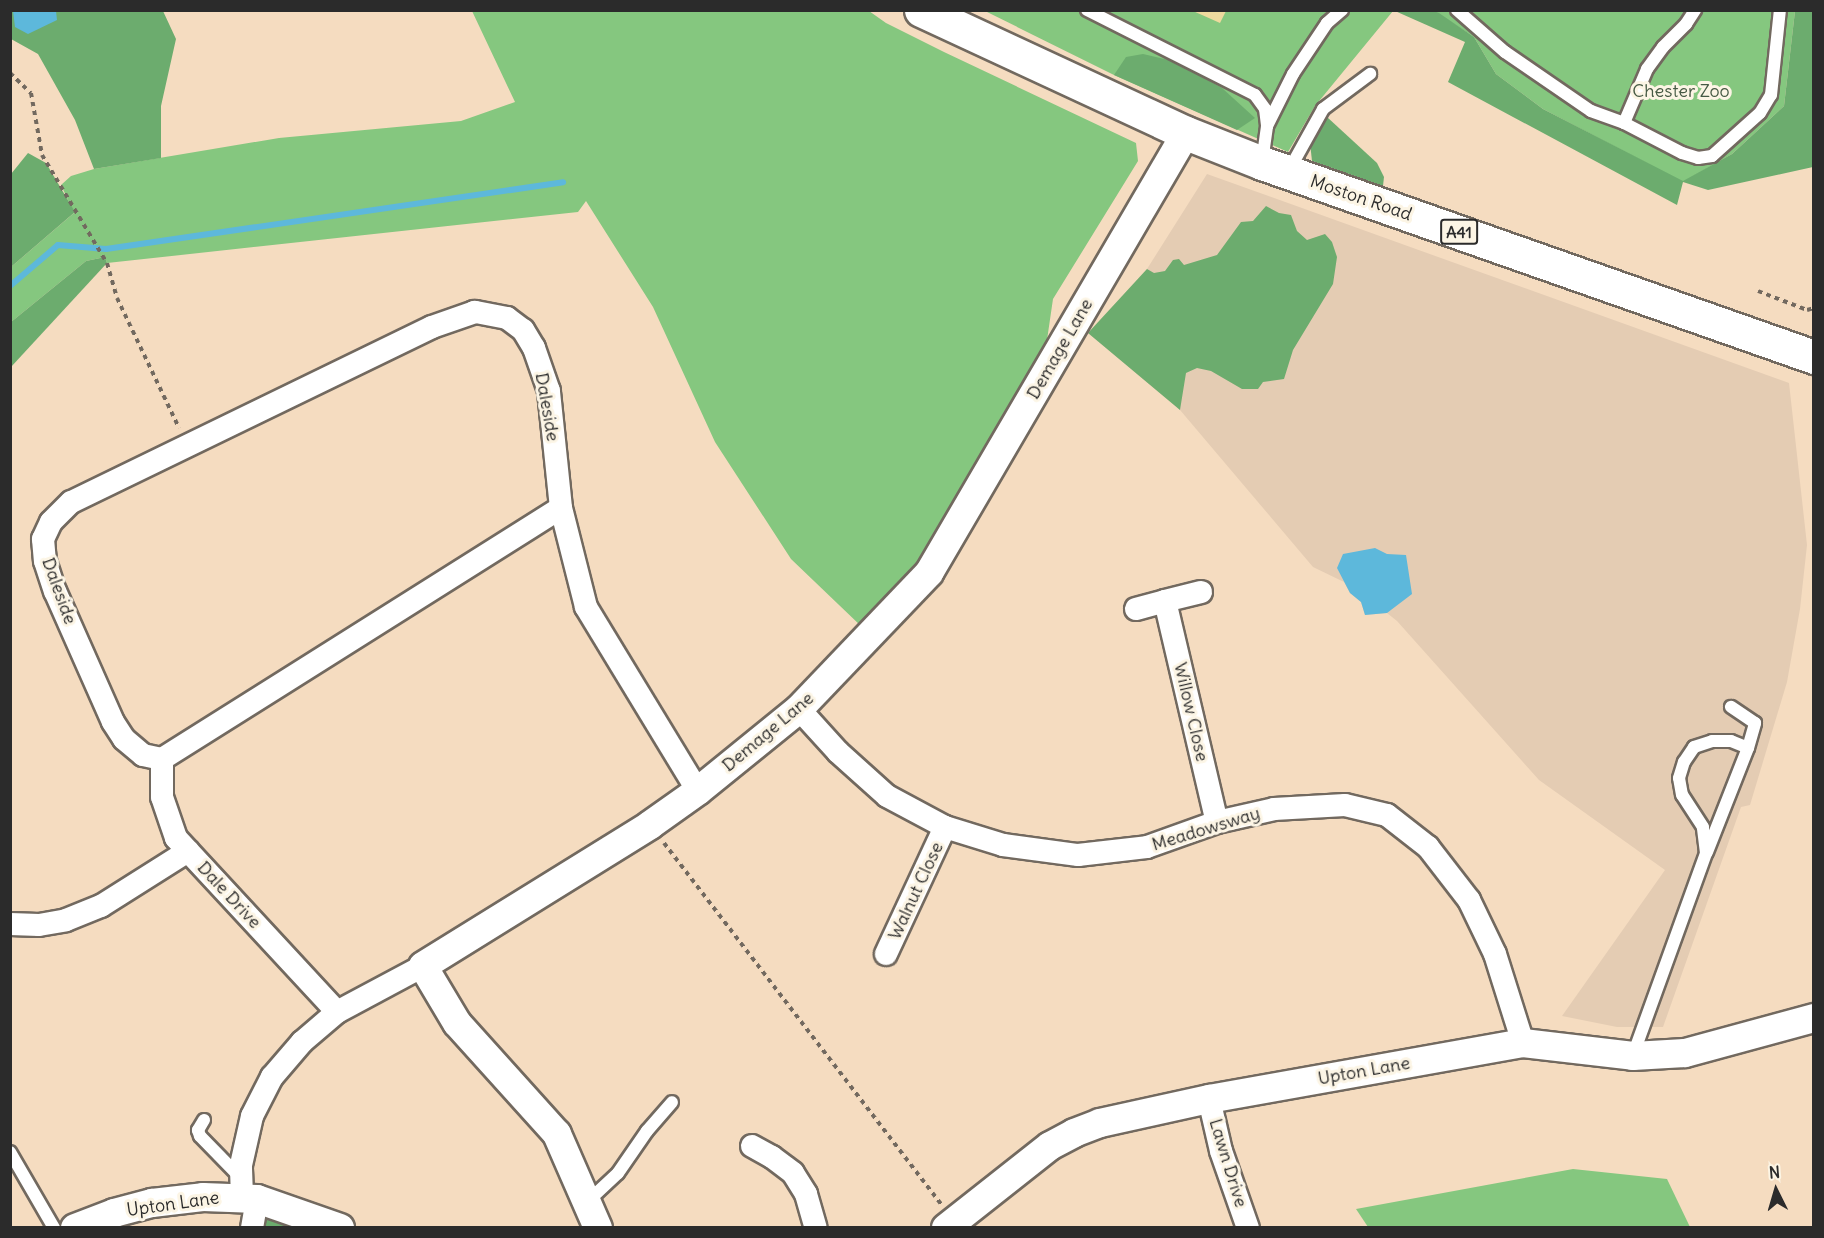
<!DOCTYPE html>
<style>
body{margin:0}
#map{position:relative;width:1824px;height:1238px;overflow:hidden;background:#f5dcc0;font-family:Delius,sans-serif}
div>[style]{position:absolute}
.built>*{inset:0;background:#e4ccb3}
.green>*{inset:0;background:#85c77f}
.forest>*{inset:0;background:#6cac6e}
.sand>*{inset:0;background:#eeda9e}
.water>*{inset:0;background:#5db8db}
.stream>*{height:6px;margin:-3px;padding:0 3px;transform-origin:3px;border-radius:3px;background:#5db8db}
.path>*{height:4px;margin-top:-2px;transform-origin:0;background:repeating-linear-gradient(90deg,#72695f 0 4.5px,transparent 0 9px)}
.roads{filter:drop-shadow(2px 0 #72695f) drop-shadow(-2px 0 #72695f) drop-shadow(0 2px #72695f) drop-shadow(0 -2px #72695f)}
.service>*{height:12px;margin:-6px;padding:0 6px;transform-origin:6px;border-radius:6px;background:#fff}
.minor>*{height:22px;margin:-11px;padding:0 11px;transform-origin:11px;border-radius:11px;background:#fff}
.tertiary>*{height:28px;margin:-14px;padding:0 14px;transform-origin:14px;border-radius:14px;background:#fff}
.trunk>*{height:33px;margin:-16.5px;padding:0 16.5px;transform-origin:16.5px;border-radius:16.5px;background:#fff}
span{translate:-50% -50%;white-space:nowrap;text-align:center;line-height:1.15;-webkit-text-stroke:6px #fcf5e5;paint-order:stroke}
.shield-label span{padding:2px 4px;background:#fcf5e5;border:2px solid;border-radius:4px;-webkit-text-stroke-width:0}
.shield-label{font-size:16px;color:#2b2b2b;font-weight:700}
.park-label{font-size:18px;color:#465a44}
.street-label{font-size:18px;color:#2b2b2b}
.frame{position:absolute;inset:0;border:12px solid #2b2b2b;pointer-events:none}
.north{position:absolute;left:1746px;top:1160px;width:60px;height:60px;-webkit-text-stroke:4px #fcf5e5;paint-order:stroke;rotate:355deg;font-size:16px;font-weight:700;line-height:24px;text-align:center;color:#2b2b2b}
.north::after{content:'';display:block;margin:auto;width:21px;height:27px;background:#2b2b2b;clip-path:polygon(50% 0,100% 100%,50% 72%,0 100%)}
</style>
<div id="map">
<div class="built">
<div style="clip-path:polygon(1207px 174px,1789px 383px,1807px 545px,1800px 609px,1787px 682px,1750px 805px,1741px 807px,1663px 1027px,1617px 1027px,1562px 1016px,1665px 870px,1539px 780px,1397px 621px,1387px 613px,1365px 615px,1361px 602px,1350px 593px,1344px 582px,1313px 567px,1180px 410px,1088px 333px,1147px 269px)"></div>
</div>
<div class="green">
<div style="clip-path:polygon(472px 11px,869px 11px,886px 23px,944px 52px,1136px 143px,1138px 161px,1053px 299px,1047px 340px,1031px 384px,924px 555px,862px 627px,791px 559px,715px 442px,653px 307px,586px 201px,578px 212px,107px 263px,105px 257px,86px 261px,11px 322px,11px 267px,74px 213px,61px 185px,71px 176px,94px 169px,279px 138px,461px 121px,515px 102px)"></div>
<div style="clip-path:polygon(985px 11px,1393px 11px,1315px 106px,1288px 152px,1114px 75px)"></div>
<div style="clip-path:polygon(1434px 11px,1795px 11px,1784px 106px,1732px 154px,1683px 182px,1543px 109px,1496px 74px,1474px 37px)"></div>
<div style="clip-path:polygon(1573px 1169px,1667px 1179px,1690px 1227px,1368px 1227px,1356px 1209px)"></div>
</div>
<div class="forest">
<div style="clip-path:polygon(10px 11px,163px 11px,176px 39px,161px 106px,161px 158px,94px 169px,75px 120px,38px 54px,11px 39px)"></div>
<div style="clip-path:polygon(1395px 11px,1434px 11px,1439px 13px,1474px 37px,1496px 74px,1543px 109px,1683px 181px,1732px 154px,1784px 106px,1795px 11px,1813px 11px,1813px 167px,1708px 190px,1683px 182px,1677px 205px,1448px 82px,1465px 42px)"></div>
<div style="clip-path:polygon(1143px 54px,1173px 61px,1222px 88px,1255px 118px,1237px 130px,1114px 75px,1126px 57px)"></div>
<div style="clip-path:polygon(1327px 117px,1377px 163px,1384px 177px,1383px 186px,1312px 161px,1310px 143px)"></div>
<div style="clip-path:polygon(28px 153px,46px 163px,75px 212px,11px 267px,11px 174px)"></div>
<div style="clip-path:polygon(1266px 206px,1279px 213px,1291px 215px,1297px 231px,1307px 240px,1325px 234px,1332px 242px,1337px 257px,1333px 284px,1293px 350px,1284px 379px,1263px 382px,1258px 389px,1242px 389px,1211px 371px,1197px 368px,1186px 373px,1180px 410px,1088px 333px,1147px 269px,1154px 273px,1165px 271px,1173px 260px,1179px 259px,1184px 265px,1217px 255px,1241px 222px,1253px 221px)"></div>
<div style="clip-path:polygon(105px 257px,107px 263px,11px 367px,11px 322px,86px 261px)"></div>
<div style="clip-path:polygon(269px 1214px,308px 1228px,257px 1228px,259px 1218px)"></div>
</div>
<div class="sand">
<div style="clip-path:polygon(1193px 11px,1226px 11px,1220px 23px)"></div>
</div>
<div class="water">
<div style="clip-path:polygon(13px 11px,56px 11px,57px 20px,28px 34px,15px 27px)"></div>
<div style="clip-path:polygon(1375px 548px,1387px 554px,1406px 555px,1412px 594px,1387px 613px,1365px 615px,1361px 602px,1350px 593px,1337px 568px,1343px 554px)"></div>
</div>
<div class="stream">
<div style="left:10px;top:286px;width:63px;rotate:-40.5deg"></div>
<div style="left:58px;top:245px;width:48px;rotate:4.8deg"></div>
<div style="left:106px;top:249px;width:462px;rotate:-8.3deg"></div>
</div>
<div class="path">
<div style="left:10px;top:73px;width:29px;rotate:44deg"></div>
<div style="left:31px;top:93px;width:63px;rotate:79.9deg"></div>
<div style="left:42px;top:155px;width:126px;rotate:59deg"></div>
<div style="left:107px;top:263px;width:36px;rotate:74deg"></div>
<div style="left:117px;top:298px;width:144px;rotate:64.5deg"></div>
<div style="left:1758px;top:291px;width:53px;rotate:21.2deg"></div>
<div style="left:1807px;top:310px;width:7px;rotate:-16deg"></div>
<div style="left:664px;top:843px;width:455px;rotate:52.5deg"></div>
</div>
<div class="roads">
<div class="service">
<div style="left:1087px;top:10px;width:188px;rotate:26.8deg"></div>
<div style="left:1255px;top:95px;width:17px;rotate:54deg"></div>
<div style="left:1265px;top:109px;width:17px;rotate:83deg"></div>
<div style="left:1457px;top:10px;width:64px;rotate:41.2deg"></div>
<div style="left:1505px;top:52px;width:104px;rotate:34.5deg"></div>
<div style="left:1591px;top:111px;width:35px;rotate:20deg"></div>
<div style="left:1624px;top:123px;width:65px;rotate:27.3deg"></div>
<div style="left:1682px;top:153px;width:17px;rotate:17deg"></div>
<div style="left:1698px;top:158px;width:14px;rotate:-8deg"></div>
<div style="left:1712px;top:156px;width:64px;rotate:-41.9deg"></div>
<div style="left:1760px;top:113px;width:21px;rotate:-59deg"></div>
<div style="left:1771px;top:95px;width:85px;rotate:-84deg"></div>
<div style="left:1624px;top:123px;width:59px;rotate:-66.9deg"></div>
<div style="left:1647px;top:69px;width:27px;rotate:-54deg"></div>
<div style="left:1663px;top:47px;width:33px;rotate:-45deg"></div>
<div style="left:1686px;top:24px;width:17px;rotate:-57deg"></div>
<div style="left:1262px;top:162px;width:36px;rotate:-82deg"></div>
<div style="left:1267px;top:126px;width:58px;rotate:-63.4deg"></div>
<div style="left:1293px;top:74px;width:61px;rotate:-56.3deg"></div>
<div style="left:1327px;top:23px;width:20px;rotate:-41deg"></div>
<div style="left:1288px;top:172px;width:72px;rotate:-60.9deg"></div>
<div style="left:1323px;top:109px;width:59px;rotate:-36.7deg"></div>
<div style="left:1707px;top:852px;width:112px;rotate:-68.5deg"></div>
<div style="left:1748px;top:748px;width:26px;rotate:-74deg"></div>
<div style="left:1755px;top:723px;width:29px;rotate:-146deg"></div>
<div style="left:1633px;top:1055px;width:215px;rotate:-70.1deg"></div>
<div style="left:1706px;top:853px;width:26px;rotate:-97deg"></div>
<div style="left:1703px;top:827px;width:38px;rotate:-123deg"></div>
<div style="left:1682px;top:795px;width:17px;rotate:-100deg"></div>
<div style="left:1679px;top:778px;width:17px;rotate:-73deg"></div>
<div style="left:1684px;top:762px;width:18px;rotate:-56deg"></div>
<div style="left:1694px;top:747px;width:19px;rotate:-18deg"></div>
<div style="left:1712px;top:741px;width:19px"></div>
<div style="left:1731px;top:741px;width:18px;rotate:22deg"></div>
<div style="left:204px;top:1120px;width:12px;rotate:121deg"></div>
<div style="left:198px;top:1130px;width:6px;rotate:72deg"></div>
<div style="left:200px;top:1136px;width:59px;rotate:45.7deg"></div>
<div style="left:10px;top:1152px;width:88px;rotate:59.9deg"></div>
<div style="left:587px;top:1202px;width:42px;rotate:-43.1deg"></div>
<div style="left:618px;top:1173px;width:51px;rotate:-55.4deg"></div>
<div style="left:647px;top:1131px;width:38px;rotate:-49deg"></div>
</div>
<div class="minor">
<div style="left:561px;top:508px;width:118px;rotate:-95.9deg"></div>
<div style="left:549px;top:391px;width:46px;rotate:-109.2deg"></div>
<div style="left:534px;top:348px;width:21px;rotate:-121deg"></div>
<div style="left:523px;top:330px;width:20px;rotate:-143deg"></div>
<div style="left:507px;top:318px;width:33px;rotate:-169deg"></div>
<div style="left:475px;top:312px;width:46px;rotate:160.8deg"></div>
<div style="left:432px;top:327px;width:401px;rotate:154.1deg"></div>
<div style="left:71px;top:502px;width:28px;rotate:135deg"></div>
<div style="left:51px;top:522px;width:19px;rotate:115deg"></div>
<div style="left:43px;top:539px;width:22px;rotate:85deg"></div>
<div style="left:45px;top:561px;width:32px;rotate:72deg"></div>
<div style="left:55px;top:591px;width:143px;rotate:66.1deg"></div>
<div style="left:113px;top:722px;width:20px;rotate:57deg"></div>
<div style="left:124px;top:739px;width:25px;rotate:40deg"></div>
<div style="left:143px;top:755px;width:19px;rotate:12deg"></div>
<div style="left:162px;top:759px;width:471px;rotate:-32.2deg"></div>
<div style="left:561px;top:508px;width:102px;rotate:75.8deg"></div>
<div style="left:586px;top:607px;width:215px;rotate:58.7deg"></div>
<div style="left:1201px;top:592px;width:37px;rotate:166deg"></div>
<div style="left:1165px;top:601px;width:227px;rotate:76.8deg"></div>
<div style="left:1136px;top:609px;width:30px;rotate:-15deg"></div>
<div style="left:799px;top:709px;width:58px;rotate:47.8deg"></div>
<div style="left:838px;top:752px;width:66px;rotate:41.9deg"></div>
<div style="left:887px;top:796px;width:66px;rotate:28.1deg"></div>
<div style="left:945px;top:827px;width:61px;rotate:17.2deg"></div>
<div style="left:1003px;top:845px;width:76px;rotate:7.6deg"></div>
<div style="left:1078px;top:855px;width:69px;rotate:-6.6deg"></div>
<div style="left:1147px;top:847px;width:74px;rotate:-19.7deg"></div>
<div style="left:1217px;top:822px;width:58px;rotate:-12.8deg"></div>
<div style="left:1274px;top:809px;width:71px;rotate:-3.2deg"></div>
<div style="left:1345px;top:805px;width:43px;rotate:13.4deg"></div>
<div style="left:1387px;top:815px;width:52px;rotate:38deg"></div>
<div style="left:1428px;top:847px;width:67px;rotate:52.3deg"></div>
<div style="left:1469px;top:900px;width:60px;rotate:64.3deg"></div>
<div style="left:1495px;top:954px;width:93px;rotate:72.5deg"></div>
<div style="left:162px;top:759px;width:38px;rotate:90deg"></div>
<div style="left:162px;top:797px;width:43px;rotate:71.1deg"></div>
<div style="left:176px;top:838px;width:237px;rotate:47.2deg"></div>
<div style="left:10px;top:924px;width:29px;rotate:2deg"></div>
<div style="left:39px;top:925px;width:27px;rotate:-10deg"></div>
<div style="left:66px;top:920px;width:38px;rotate:-22deg"></div>
<div style="left:101px;top:906px;width:103px;rotate:-32.3deg"></div>
<div style="left:886px;top:954px;width:140px;rotate:-65.1deg"></div>
<div style="left:1209px;top:1099px;width:53px;rotate:77deg"></div>
<div style="left:1221px;top:1151px;width:82px;rotate:70.7deg"></div>
<div style="left:752px;top:1146px;width:23px;rotate:29deg"></div>
<div style="left:772px;top:1157px;width:26px;rotate:37deg"></div>
<div style="left:793px;top:1173px;width:25px;rotate:58deg"></div>
<div style="left:806px;top:1194px;width:35px;rotate:74deg"></div>
<div style="left:242px;top:1197px;width:32px;rotate:-92deg"></div>
<div style="left:241px;top:1165px;width:50px;rotate:-77.3deg"></div>
<div style="left:252px;top:1116px;width:44px;rotate:-62.9deg"></div>
<div style="left:272px;top:1077px;width:46px;rotate:-49.4deg"></div>
<div style="left:302px;top:1042px;width:46px;rotate:-40.6deg"></div>
<div style="left:337px;top:1012px;width:98px;rotate:-28.1deg"></div>
<div style="left:252px;top:1228px;width:29px;rotate:-80deg"></div>
</div>
<div class="tertiary">
<div style="left:75px;top:1228px;width:42px;rotate:-21deg"></div>
<div style="left:114px;top:1213px;width:39px;rotate:-15deg"></div>
<div style="left:152px;top:1203px;width:51px;rotate:-6.7deg"></div>
<div style="left:203px;top:1197px;width:54px;rotate:2.1deg"></div>
<div style="left:257px;top:1199px;width:88px;rotate:19.3deg"></div>
<div style="left:598px;top:1228px;width:103px;rotate:-113.6deg"></div>
<div style="left:557px;top:1134px;width:149px;rotate:-132deg"></div>
<div style="left:457px;top:1023px;width:66px;rotate:-120.8deg"></div>
<div style="left:423px;top:966px;width:267px;rotate:-31.8deg"></div>
<div style="left:650px;top:825px;width:59px;rotate:-35.3deg"></div>
<div style="left:698px;top:791px;width:130px;rotate:-39.1deg"></div>
<div style="left:799px;top:709px;width:188px;rotate:-46.3deg"></div>
<div style="left:929px;top:573px;width:510px;rotate:-59.71deg"></div>
<div style="left:946px;top:1228px;width:132px;rotate:-38.3deg"></div>
<div style="left:1050px;top:1146px;width:27px;rotate:-28deg"></div>
<div style="left:1074px;top:1133px;width:28px;rotate:-21deg"></div>
<div style="left:1100px;top:1123px;width:112px;rotate:-12.4deg"></div>
<div style="left:1209px;top:1099px;width:319px;rotate:-10.1deg"></div>
<div style="left:1523px;top:1043px;width:111px;rotate:6.7deg"></div>
<div style="left:1633px;top:1056px;width:52px;rotate:-3.3deg"></div>
<div style="left:1685px;top:1053px;width:134px;rotate:-15.2deg"></div>
</div>
<div class="trunk">
<div style="left:921px;top:10px;width:292px;rotate:24.9deg"></div>
<div style="left:1186px;top:133px;width:82px;rotate:21.5deg"></div>
<div style="left:1262px;top:163px;width:585px;rotate:19.36deg"></div>
</div>
</div>
<div class="shield-label">
<span style="left:1459px;top:232px">A41</span>
</div>
<div class="park-label">
<span style="left:1681px;top:91px">Chester Zoo</span>
</div>
<div class="street-label">
<span style="left:1361px;top:198px;rotate:19deg">Moston Road</span>
<span style="left:1060px;top:349px;rotate:-60deg">Demage Lane</span>
<span style="left:547px;top:407px;rotate:80deg">Daleside</span>
<span style="left:59px;top:591px;rotate:70deg">Daleside</span>
<span style="left:1191px;top:712px;rotate:77deg">Willow Close</span>
<span style="left:768px;top:732px;rotate:-40deg">Demage Lane</span>
<span style="left:1206px;top:829px;rotate:-17deg">Meadowsway</span>
<span style="left:916px;top:891px;rotate:-65deg">Walnut Close</span>
<span style="left:229px;top:895px;rotate:47deg">Dale Drive</span>
<span style="left:1364px;top:1071px;rotate:-10deg">Upton Lane</span>
<span style="left:1228px;top:1163px;rotate:73deg">Lawn Drive</span>
<span style="left:173px;top:1204px;rotate:-8deg">Upton Lane</span>
</div>
<div class="frame"></div>
<div class="north">N</div>
</div>
